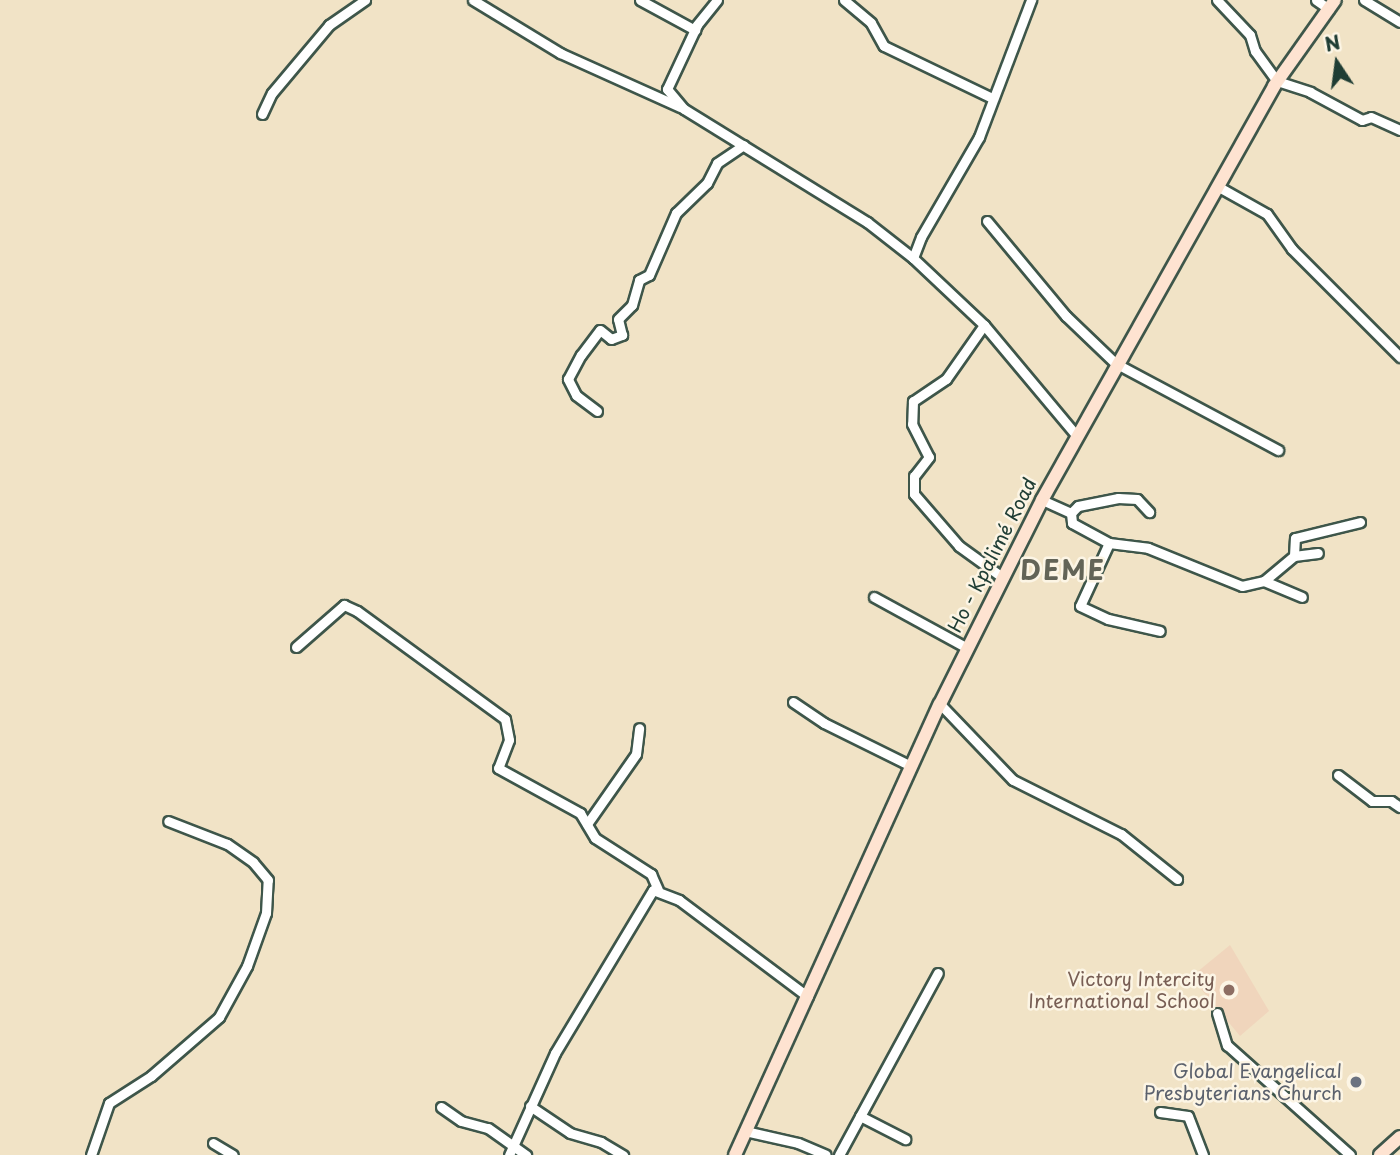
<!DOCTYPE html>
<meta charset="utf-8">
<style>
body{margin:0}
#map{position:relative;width:1400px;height:1155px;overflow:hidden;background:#f1e3c6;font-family:"Playpen Sans",sans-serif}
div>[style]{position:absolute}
.built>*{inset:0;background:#f0d5bc}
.roads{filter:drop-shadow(2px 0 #3e564a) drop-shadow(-2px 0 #3e564a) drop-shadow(0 2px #3e564a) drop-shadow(0 -2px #3e564a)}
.street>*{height:9px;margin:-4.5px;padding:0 4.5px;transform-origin:4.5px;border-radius:4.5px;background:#fff}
.secondary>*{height:12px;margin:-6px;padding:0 6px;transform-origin:6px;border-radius:6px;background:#fee3d1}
.dots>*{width:19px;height:19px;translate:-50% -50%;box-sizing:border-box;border:4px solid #fcf5e5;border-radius:50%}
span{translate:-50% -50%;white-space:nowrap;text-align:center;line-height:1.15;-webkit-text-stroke:5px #fcf5e5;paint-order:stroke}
.street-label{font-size:19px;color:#1f3d34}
.education-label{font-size:19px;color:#785e54}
.right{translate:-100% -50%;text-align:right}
.worship-label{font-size:19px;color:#5b616d}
.district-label{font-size:26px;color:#636457;font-weight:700;letter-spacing:2px}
.north{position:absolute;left:1302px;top:28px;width:70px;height:70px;-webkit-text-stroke:5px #fcf5e5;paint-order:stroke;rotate:347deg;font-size:19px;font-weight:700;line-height:28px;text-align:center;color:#1f3d34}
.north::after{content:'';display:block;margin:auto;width:24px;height:32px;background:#1f3d34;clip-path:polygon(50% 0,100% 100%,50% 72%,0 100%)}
</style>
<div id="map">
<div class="built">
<div style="clip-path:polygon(1230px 945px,1269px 1011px,1240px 1036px,1191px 977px)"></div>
</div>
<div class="roads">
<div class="street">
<div style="left:473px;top:0;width:102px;rotate:31.3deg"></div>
<div style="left:560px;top:53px;width:132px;rotate:24.2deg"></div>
<div style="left:640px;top:0;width:63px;rotate:28.6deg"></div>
<div style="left:717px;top:0;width:32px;rotate:129deg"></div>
<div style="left:697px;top:25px;width:71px;rotate:115.1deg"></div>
<div style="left:667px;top:89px;width:26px;rotate:50deg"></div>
<div style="left:684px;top:109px;width:215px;rotate:31.7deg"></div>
<div style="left:867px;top:222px;width:58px;rotate:38deg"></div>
<div style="left:913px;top:258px;width:98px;rotate:43.3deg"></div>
<div style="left:984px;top:325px;width:143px;rotate:50.1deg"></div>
<div style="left:844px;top:0;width:35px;rotate:40deg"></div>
<div style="left:871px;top:23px;width:26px;rotate:61deg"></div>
<div style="left:884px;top:46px;width:120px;rotate:25.7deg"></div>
<div style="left:1217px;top:0;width:48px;rotate:46.7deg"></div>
<div style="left:1250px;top:35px;width:17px;rotate:73deg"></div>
<div style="left:1255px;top:51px;width:37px;rotate:54deg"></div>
<div style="left:1277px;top:81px;width:35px;rotate:18deg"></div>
<div style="left:1310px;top:92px;width:59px;rotate:28.3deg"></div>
<div style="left:1362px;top:120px;width:9px;rotate:-18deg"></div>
<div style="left:1371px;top:117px;width:32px;rotate:24deg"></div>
<div style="left:1316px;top:0;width:16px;rotate:35deg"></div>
<div style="left:1364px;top:0;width:42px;rotate:31.4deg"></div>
<div style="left:262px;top:114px;width:23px;rotate:-65deg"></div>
<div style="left:272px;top:93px;width:89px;rotate:-50deg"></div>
<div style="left:329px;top:25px;width:44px;rotate:-34.8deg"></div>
<div style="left:1217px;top:186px;width:57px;rotate:29.2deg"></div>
<div style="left:1267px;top:214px;width:43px;rotate:54.5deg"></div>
<div style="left:1292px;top:249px;width:153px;rotate:45deg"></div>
<div style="left:987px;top:221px;width:124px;rotate:50.3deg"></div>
<div style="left:1066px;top:316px;width:68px;rotate:43.8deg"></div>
<div style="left:1115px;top:363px;width:185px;rotate:28.1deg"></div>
<div style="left:913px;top:258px;width:22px;rotate:-69deg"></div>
<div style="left:921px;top:237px;width:116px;rotate:-59.9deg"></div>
<div style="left:979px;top:137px;width:147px;rotate:-69.2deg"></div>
<div style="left:984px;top:325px;width:66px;rotate:125.1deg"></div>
<div style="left:946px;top:379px;width:40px;rotate:146deg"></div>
<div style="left:913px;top:401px;width:23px;rotate:92deg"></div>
<div style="left:912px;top:424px;width:37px;rotate:63deg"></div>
<div style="left:929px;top:457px;width:24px;rotate:128deg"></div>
<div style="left:914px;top:476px;width:18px;rotate:90deg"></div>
<div style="left:914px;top:494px;width:69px;rotate:49.1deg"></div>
<div style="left:959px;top:546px;width:53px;rotate:35.8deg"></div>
<div style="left:597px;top:411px;width:26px;rotate:-143deg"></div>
<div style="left:576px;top:395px;width:18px;rotate:-117deg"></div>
<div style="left:568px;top:379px;width:27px;rotate:-62deg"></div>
<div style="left:581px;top:355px;width:31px;rotate:-53deg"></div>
<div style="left:600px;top:330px;width:14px;rotate:39deg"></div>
<div style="left:611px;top:339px;width:12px;rotate:-20deg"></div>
<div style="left:622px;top:335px;width:16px;rotate:-104deg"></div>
<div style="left:618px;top:319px;width:20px;rotate:-45deg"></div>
<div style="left:632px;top:305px;width:26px;rotate:-74deg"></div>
<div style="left:639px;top:280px;width:11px;rotate:-27deg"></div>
<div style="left:649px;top:275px;width:68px;rotate:-66.5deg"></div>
<div style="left:676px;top:213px;width:43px;rotate:-44.1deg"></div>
<div style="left:707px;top:183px;width:22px;rotate:-63deg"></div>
<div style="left:717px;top:163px;width:32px;rotate:-34deg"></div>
<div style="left:1042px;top:500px;width:32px;rotate:24deg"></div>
<div style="left:1071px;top:513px;width:10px;rotate:84deg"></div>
<div style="left:1072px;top:523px;width:42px;rotate:28.4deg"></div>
<div style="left:1109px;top:543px;width:39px;rotate:7deg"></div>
<div style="left:1148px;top:548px;width:101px;rotate:22deg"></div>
<div style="left:1242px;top:586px;width:23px;rotate:-13deg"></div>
<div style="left:1264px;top:581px;width:41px;rotate:22.8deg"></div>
<div style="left:1071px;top:513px;width:10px;rotate:-45deg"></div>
<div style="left:1078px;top:506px;width:41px;rotate:-11.3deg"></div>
<div style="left:1118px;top:498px;width:19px;rotate:3deg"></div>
<div style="left:1137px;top:499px;width:18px;rotate:47deg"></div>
<div style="left:1109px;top:543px;width:69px;rotate:114.7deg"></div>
<div style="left:1080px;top:606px;width:31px;rotate:25deg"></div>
<div style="left:1108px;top:619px;width:53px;rotate:13deg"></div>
<div style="left:1294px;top:556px;width:18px;rotate:-87deg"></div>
<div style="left:1295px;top:538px;width:67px;rotate:-13.8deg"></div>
<div style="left:1264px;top:581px;width:39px;rotate:-40deg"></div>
<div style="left:1294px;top:556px;width:24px;rotate:-7deg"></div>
<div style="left:874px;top:597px;width:106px;rotate:28.7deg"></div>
<div style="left:296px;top:647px;width:64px;rotate:-41.2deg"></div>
<div style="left:344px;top:605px;width:14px;rotate:25deg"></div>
<div style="left:357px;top:611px;width:183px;rotate:36.1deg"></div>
<div style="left:505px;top:719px;width:21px;rotate:79deg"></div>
<div style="left:509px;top:740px;width:30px;rotate:111deg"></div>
<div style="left:498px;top:768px;width:94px;rotate:28.8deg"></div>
<div style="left:580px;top:813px;width:29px;rotate:59deg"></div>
<div style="left:595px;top:838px;width:67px;rotate:32.7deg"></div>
<div style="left:651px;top:874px;width:17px;rotate:66deg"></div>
<div style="left:793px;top:702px;width:37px;rotate:34deg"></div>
<div style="left:824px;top:723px;width:97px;rotate:26.3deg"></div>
<div style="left:940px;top:704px;width:105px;rotate:46.2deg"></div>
<div style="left:1013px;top:780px;width:121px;rotate:26.6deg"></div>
<div style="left:1121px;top:834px;width:72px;rotate:38.8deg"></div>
<div style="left:1338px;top:775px;width:43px;rotate:37.4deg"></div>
<div style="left:1372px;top:801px;width:19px"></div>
<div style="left:1391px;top:801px;width:11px;rotate:34deg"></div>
<div style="left:587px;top:824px;width:85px;rotate:-55deg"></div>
<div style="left:636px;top:754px;width:26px;rotate:-83deg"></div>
<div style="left:1217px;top:1013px;width:34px;rotate:73deg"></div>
<div style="left:1227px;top:1045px;width:165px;rotate:41.8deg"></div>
<div style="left:530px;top:1106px;width:48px;rotate:34deg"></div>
<div style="left:570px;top:1133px;width:32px;rotate:16deg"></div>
<div style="left:601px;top:1142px;width:26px;rotate:31deg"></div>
<div style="left:441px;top:1107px;width:24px;rotate:35deg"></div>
<div style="left:461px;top:1121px;width:28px;rotate:15deg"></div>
<div style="left:488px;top:1128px;width:47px;rotate:35.4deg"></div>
<div style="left:1160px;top:1112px;width:28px;rotate:8deg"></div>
<div style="left:1188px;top:1116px;width:42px;rotate:69deg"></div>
<div style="left:860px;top:1116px;width:51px;rotate:27.1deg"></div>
<div style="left:745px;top:1131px;width:54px;rotate:12.8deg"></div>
<div style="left:798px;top:1143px;width:30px;rotate:23deg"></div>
<div style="left:213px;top:1143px;width:23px;rotate:31deg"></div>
<div style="left:91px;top:1155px;width:55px;rotate:-70.9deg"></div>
<div style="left:109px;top:1103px;width:50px;rotate:-32.7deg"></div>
<div style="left:151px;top:1076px;width:90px;rotate:-40.9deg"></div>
<div style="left:219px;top:1017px;width:58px;rotate:-61.2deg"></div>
<div style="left:247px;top:966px;width:56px;rotate:-70.3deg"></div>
<div style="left:266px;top:913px;width:33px;rotate:-87deg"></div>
<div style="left:268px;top:880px;width:23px;rotate:-130deg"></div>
<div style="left:253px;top:862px;width:32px;rotate:-145deg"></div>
<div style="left:227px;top:844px;width:63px;rotate:-158.7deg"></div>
<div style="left:509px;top:1155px;width:112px;rotate:-65.7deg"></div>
<div style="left:555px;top:1053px;width:190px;rotate:-59deg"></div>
<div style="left:653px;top:890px;width:28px;rotate:21deg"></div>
<div style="left:679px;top:900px;width:161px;rotate:36.9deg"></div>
<div style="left:839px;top:1155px;width:207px;rotate:-61.5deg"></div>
</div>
<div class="secondary">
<div style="left:735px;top:1155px;width:495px;rotate:-65.6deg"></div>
<div style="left:940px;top:704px;width:228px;rotate:-63.4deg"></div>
<div style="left:1042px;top:500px;width:475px;rotate:-60.7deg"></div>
<div style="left:1274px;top:86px;width:105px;rotate:-54.7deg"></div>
<div style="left:1380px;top:1155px;width:27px;rotate:-42deg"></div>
</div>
</div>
<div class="dots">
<div style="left:1229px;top:990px;background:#8d6e63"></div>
<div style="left:1356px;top:1082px;background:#6b7280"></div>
</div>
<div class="street-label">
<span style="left:992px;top:555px;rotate:-63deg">Ho - Kpalimé Road</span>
</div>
<div class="education-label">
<span class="right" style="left:1215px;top:990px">Victory Intercity<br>International School</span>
</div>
<div class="worship-label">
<span class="right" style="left:1342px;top:1082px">Global Evangelical<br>Presbyterians Church</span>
</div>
<div class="district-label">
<span style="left:1063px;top:570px">DEME</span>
</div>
<div class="north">N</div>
</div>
